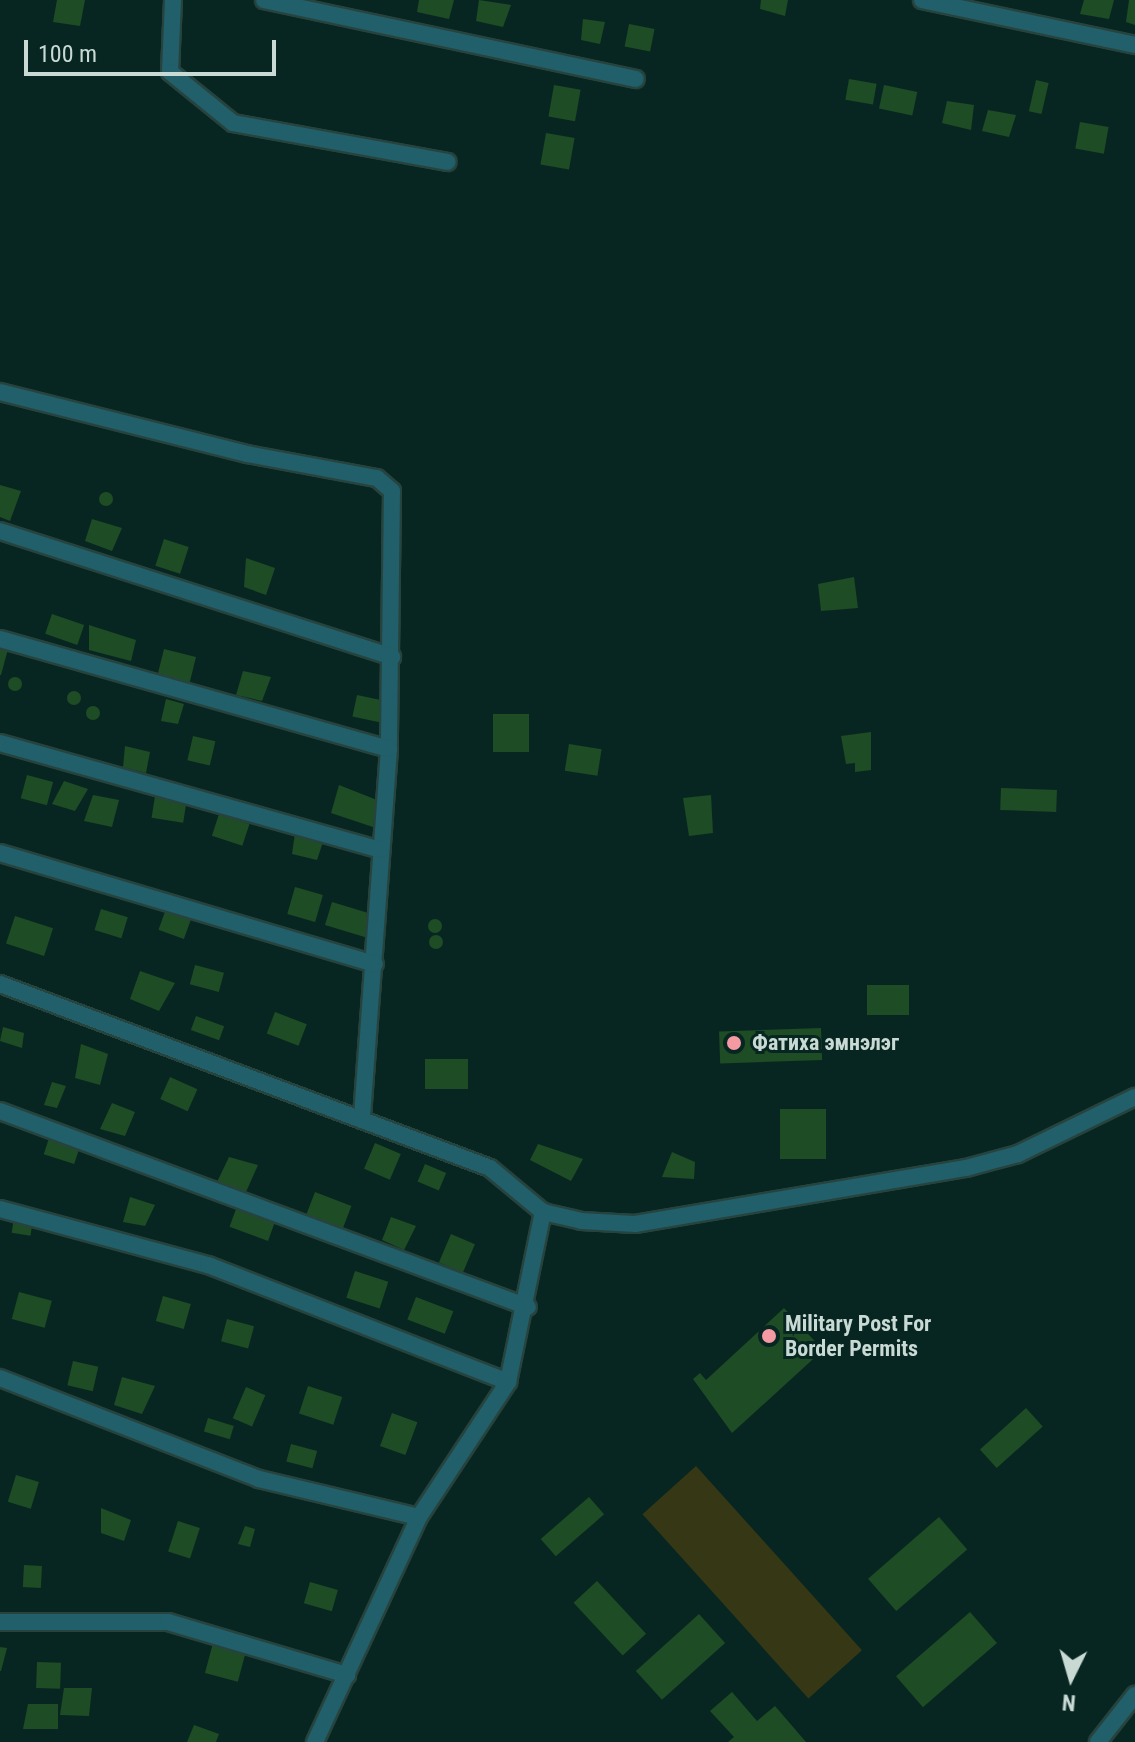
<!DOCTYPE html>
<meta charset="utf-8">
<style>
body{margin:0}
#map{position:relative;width:1135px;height:1742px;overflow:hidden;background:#082621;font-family:"Roboto Condensed",sans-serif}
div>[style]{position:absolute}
.green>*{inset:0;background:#363815;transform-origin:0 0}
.building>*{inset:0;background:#1e4c24;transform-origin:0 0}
.round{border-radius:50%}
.roads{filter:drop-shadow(2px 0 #27433e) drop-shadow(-2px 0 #27433e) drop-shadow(0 2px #27433e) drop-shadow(0 -2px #27433e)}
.minor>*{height:16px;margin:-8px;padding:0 8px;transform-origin:8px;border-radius:8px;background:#215f6a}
.dots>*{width:22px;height:22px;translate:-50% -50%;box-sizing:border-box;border:4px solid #082621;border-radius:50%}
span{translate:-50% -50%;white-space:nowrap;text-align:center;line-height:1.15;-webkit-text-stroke:6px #082621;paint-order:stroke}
.poi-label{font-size:22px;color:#c9dad5;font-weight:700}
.left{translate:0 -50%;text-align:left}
.north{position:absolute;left:1031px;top:1638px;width:80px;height:80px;-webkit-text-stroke:6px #082621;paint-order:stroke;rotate:185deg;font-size:22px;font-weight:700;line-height:32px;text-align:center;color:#c9dad5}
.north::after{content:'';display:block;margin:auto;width:28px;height:36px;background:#c9dad5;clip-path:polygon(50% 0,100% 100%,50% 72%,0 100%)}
.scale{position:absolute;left:24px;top:40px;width:252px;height:36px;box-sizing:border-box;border:4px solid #c9dad5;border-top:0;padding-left:10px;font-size:24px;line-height:28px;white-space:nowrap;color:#c9dad5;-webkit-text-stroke:6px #082621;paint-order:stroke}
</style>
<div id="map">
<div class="green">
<div style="left:696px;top:1466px;width:248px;height:72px;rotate:48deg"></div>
</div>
<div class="building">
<div style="clip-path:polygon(57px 0,85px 0,80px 26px,53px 22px)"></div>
<div style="clip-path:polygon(419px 0,454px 0,449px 19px,417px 12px)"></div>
<div style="clip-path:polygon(479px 0,511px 5px,503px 27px,476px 21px)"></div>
<div style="clip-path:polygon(761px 0,788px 0,785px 16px,760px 9px)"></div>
<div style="clip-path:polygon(1084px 0,1114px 0,1109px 19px,1080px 14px)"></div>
<div style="clip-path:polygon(1129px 0,1135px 0,1135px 25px,1126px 22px)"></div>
<div style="clip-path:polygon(583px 19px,605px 22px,600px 44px,581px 40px)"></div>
<div style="left:629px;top:24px;width:26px;height:23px;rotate:11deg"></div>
<div style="left:849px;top:79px;width:28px;height:21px;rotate:10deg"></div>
<div style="left:1036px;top:80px;width:13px;height:32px;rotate:13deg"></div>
<div style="left:554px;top:85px;width:27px;height:32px;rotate:10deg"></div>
<div style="left:884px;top:85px;width:34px;height:24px;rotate:12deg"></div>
<div style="clip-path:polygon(947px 101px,974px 105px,971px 130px,942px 123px)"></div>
<div style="clip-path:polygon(988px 110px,1016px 115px,1009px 137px,982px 131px)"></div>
<div style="left:1080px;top:122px;width:29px;height:27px;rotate:10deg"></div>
<div style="left:546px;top:133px;width:29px;height:32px;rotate:10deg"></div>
<div style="clip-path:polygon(0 485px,21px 491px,10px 521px,0 517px)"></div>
<div class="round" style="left:99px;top:492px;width:14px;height:14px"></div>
<div style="clip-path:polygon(92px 519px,122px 528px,112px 551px,85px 541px)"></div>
<div style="left:164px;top:539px;width:26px;height:28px;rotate:18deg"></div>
<div style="clip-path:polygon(246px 558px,275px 568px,266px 595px,244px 587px)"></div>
<div style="clip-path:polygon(854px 577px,858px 608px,821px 611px,818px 584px)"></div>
<div style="left:52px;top:614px;width:34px;height:21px;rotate:19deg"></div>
<div style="clip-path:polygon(89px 625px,136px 640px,131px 661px,89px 650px)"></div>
<div style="clip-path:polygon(0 646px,8px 649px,1px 675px,0 675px)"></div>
<div style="left:164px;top:649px;width:33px;height:28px;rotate:14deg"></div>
<div style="clip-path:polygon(243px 671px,271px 677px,262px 701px,236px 695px)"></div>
<div class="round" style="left:8px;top:677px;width:14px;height:14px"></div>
<div class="round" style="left:67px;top:691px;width:14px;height:14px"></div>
<div style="left:357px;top:695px;width:29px;height:22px;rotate:12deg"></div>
<div style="clip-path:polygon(166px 699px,184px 704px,178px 724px,161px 721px)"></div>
<div class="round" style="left:86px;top:706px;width:14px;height:14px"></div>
<div style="left:493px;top:714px;width:36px;height:38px"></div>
<div style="clip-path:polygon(871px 732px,871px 770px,855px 772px,855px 763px,846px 764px,841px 736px)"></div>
<div style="left:193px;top:736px;width:23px;height:25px;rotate:13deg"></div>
<div style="left:569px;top:744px;width:33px;height:27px;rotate:9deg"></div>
<div style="clip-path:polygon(125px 746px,150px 752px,146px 773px,123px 767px)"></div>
<div style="left:27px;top:775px;width:27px;height:24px;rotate:15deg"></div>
<div style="clip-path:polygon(64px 781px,88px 789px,75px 811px,52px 804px)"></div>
<div style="clip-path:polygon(339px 785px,377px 800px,373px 827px,331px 813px)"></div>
<div style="left:1001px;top:788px;width:56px;height:22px;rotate:2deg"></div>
<div style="clip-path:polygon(93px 795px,119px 800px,112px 827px,84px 821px)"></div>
<div style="clip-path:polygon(711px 795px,713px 833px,689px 836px,683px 798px)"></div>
<div style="left:155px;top:796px;width:32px;height:22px;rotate:9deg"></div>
<div style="left:219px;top:814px;width:32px;height:23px;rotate:18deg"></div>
<div style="clip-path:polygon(295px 833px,323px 842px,317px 860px,292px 854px)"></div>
<div style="left:295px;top:887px;width:29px;height:28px;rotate:16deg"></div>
<div style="left:332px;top:902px;width:44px;height:24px;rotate:17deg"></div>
<div style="left:101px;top:909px;width:28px;height:22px;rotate:17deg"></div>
<div style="left:166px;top:909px;width:27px;height:22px;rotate:20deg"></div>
<div style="left:15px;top:916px;width:40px;height:29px;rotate:18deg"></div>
<div class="round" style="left:428px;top:919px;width:14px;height:14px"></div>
<div class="round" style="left:429px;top:935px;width:14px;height:14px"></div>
<div style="left:195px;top:965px;width:30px;height:20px;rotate:15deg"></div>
<div style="clip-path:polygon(140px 971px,175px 983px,159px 1011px,130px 999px)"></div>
<div style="left:867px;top:985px;width:42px;height:30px"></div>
<div style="left:275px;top:1012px;width:34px;height:23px;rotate:21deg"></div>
<div style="left:196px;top:1016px;width:30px;height:15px;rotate:20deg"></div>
<div style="clip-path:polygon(3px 1027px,24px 1033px,22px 1048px,0 1041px)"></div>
<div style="left:821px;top:1028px;width:32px;height:102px;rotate:88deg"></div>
<div style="clip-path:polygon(81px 1044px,108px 1054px,100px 1085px,75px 1078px)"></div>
<div style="left:425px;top:1059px;width:43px;height:30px"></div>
<div style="left:170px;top:1077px;width:30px;height:24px;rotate:24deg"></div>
<div style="clip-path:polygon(52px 1082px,66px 1086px,57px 1108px,44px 1105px)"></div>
<div style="clip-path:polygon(112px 1103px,135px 1112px,125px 1136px,100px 1129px)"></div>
<div style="left:826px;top:1109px;width:50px;height:46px;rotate:90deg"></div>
<div style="left:49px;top:1138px;width:32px;height:17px;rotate:18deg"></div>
<div style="left:375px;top:1143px;width:28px;height:28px;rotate:23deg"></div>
<div style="clip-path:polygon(538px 1144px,583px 1159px,571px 1181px,530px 1160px)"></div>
<div style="clip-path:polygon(672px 1152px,695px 1162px,694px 1179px,662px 1177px)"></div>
<div style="clip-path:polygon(229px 1157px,258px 1165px,246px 1192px,217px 1182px)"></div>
<div style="left:425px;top:1164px;width:23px;height:19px;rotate:23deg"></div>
<div style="left:315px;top:1192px;width:39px;height:25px;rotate:21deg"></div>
<div style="clip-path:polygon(130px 1197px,155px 1205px,145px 1226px,123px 1222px)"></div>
<div style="left:236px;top:1209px;width:41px;height:19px;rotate:20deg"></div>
<div style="clip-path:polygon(391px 1217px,416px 1226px,404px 1250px,382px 1240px)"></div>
<div style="left:14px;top:1218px;width:19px;height:15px;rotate:9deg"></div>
<div style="left:451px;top:1234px;width:26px;height:31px;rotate:23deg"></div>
<div style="left:355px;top:1271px;width:35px;height:28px;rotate:18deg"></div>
<div style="left:19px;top:1292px;width:34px;height:28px;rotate:15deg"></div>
<div style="left:163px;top:1296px;width:29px;height:26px;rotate:16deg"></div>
<div style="left:416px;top:1297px;width:40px;height:24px;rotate:21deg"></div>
<div style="clip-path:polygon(784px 1308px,823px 1350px,732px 1433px,693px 1379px,700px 1373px,706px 1380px)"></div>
<div style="left:227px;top:1319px;width:28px;height:23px;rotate:15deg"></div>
<div style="left:73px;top:1361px;width:26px;height:25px;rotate:13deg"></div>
<div style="clip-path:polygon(122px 1377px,155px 1386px,142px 1414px,114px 1405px)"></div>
<div style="left:308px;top:1386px;width:36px;height:29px;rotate:18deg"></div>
<div style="left:246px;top:1387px;width:21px;height:34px;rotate:23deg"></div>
<div style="left:1026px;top:1408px;width:25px;height:62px;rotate:48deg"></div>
<div style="left:392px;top:1413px;width:27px;height:35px;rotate:20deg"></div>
<div style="left:208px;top:1418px;width:27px;height:14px;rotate:17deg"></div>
<div style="left:291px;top:1444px;width:27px;height:18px;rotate:15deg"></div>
<div style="left:16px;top:1475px;width:24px;height:28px;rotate:17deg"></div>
<div style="left:589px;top:1497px;width:23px;height:64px;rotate:49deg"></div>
<div style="clip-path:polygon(101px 1508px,131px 1520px,124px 1541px,101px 1533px)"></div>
<div style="left:939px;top:1517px;width:43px;height:94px;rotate:49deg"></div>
<div style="left:178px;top:1521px;width:23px;height:32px;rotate:18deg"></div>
<div style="clip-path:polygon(245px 1526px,255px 1529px,250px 1547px,238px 1544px)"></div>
<div style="left:24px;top:1565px;width:18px;height:22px;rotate:3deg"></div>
<div style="left:597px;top:1581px;width:72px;height:32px;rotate:47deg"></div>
<div style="left:310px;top:1582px;width:29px;height:22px;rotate:16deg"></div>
<div style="left:970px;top:1612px;width:41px;height:98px;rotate:49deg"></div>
<div style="left:699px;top:1614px;width:39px;height:85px;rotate:48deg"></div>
<div style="left:213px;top:1643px;width:34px;height:31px;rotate:15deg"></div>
<div style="clip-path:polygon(0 1647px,7px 1648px,1px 1671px,0 1671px)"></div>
<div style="left:37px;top:1662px;width:24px;height:26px;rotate:2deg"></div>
<div style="clip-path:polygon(64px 1688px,92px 1688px,89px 1716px,60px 1715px)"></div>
<div style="clip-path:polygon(732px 1692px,757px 1721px,775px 1706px,806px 1742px,728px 1742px,734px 1737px,710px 1711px)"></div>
<div style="clip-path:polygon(28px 1704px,58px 1704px,58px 1729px,23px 1729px)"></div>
<div style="clip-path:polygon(194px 1725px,219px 1734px,216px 1742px,187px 1742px)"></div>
</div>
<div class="roads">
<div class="minor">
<div style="left:173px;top:0;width:72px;rotate:92.4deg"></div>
<div style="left:170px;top:72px;width:81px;rotate:39deg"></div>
<div style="left:233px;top:123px;width:218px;rotate:10.3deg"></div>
<div style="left:264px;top:0;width:380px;rotate:12deg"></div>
<div style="left:922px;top:0;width:218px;rotate:11.9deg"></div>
<div style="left:0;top:392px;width:255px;rotate:14.1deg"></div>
<div style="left:247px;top:454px;width:132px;rotate:10.5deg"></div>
<div style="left:377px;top:478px;width:20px;rotate:41deg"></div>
<div style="left:392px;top:491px;width:258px;rotate:90.7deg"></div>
<div style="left:389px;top:749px;width:372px;rotate:94.2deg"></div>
<div style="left:0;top:531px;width:412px;rotate:17.8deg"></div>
<div style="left:0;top:639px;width:404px;rotate:15.8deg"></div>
<div style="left:0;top:743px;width:396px;rotate:15.7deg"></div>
<div style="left:0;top:853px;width:391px;rotate:16.5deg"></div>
<div style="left:0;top:984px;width:523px;rotate:20.58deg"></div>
<div style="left:490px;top:1168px;width:69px;rotate:39.7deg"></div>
<div style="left:543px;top:1212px;width:39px;rotate:13deg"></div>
<div style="left:581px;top:1221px;width:54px;rotate:3.2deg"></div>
<div style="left:635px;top:1224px;width:336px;rotate:-9.6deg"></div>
<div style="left:966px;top:1168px;width:54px;rotate:-15.1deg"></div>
<div style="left:1018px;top:1154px;width:130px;rotate:-26deg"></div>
<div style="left:0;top:1111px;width:563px;rotate:20.37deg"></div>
<div style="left:0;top:1209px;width:215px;rotate:15.1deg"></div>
<div style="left:208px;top:1265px;width:322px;rotate:21.3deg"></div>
<div style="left:0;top:1378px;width:278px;rotate:21.3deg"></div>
<div style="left:259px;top:1479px;width:164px;rotate:13.4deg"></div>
<div style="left:0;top:1622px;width:168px"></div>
<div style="left:168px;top:1622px;width:187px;rotate:16.5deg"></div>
<div style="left:315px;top:1742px;width:248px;rotate:-65.2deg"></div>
<div style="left:419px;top:1517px;width:162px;rotate:-56.6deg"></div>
<div style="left:508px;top:1382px;width:174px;rotate:-78.4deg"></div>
<div style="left:1098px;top:1742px;width:60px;rotate:-51.8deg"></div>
</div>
</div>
<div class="dots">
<div style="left:734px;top:1043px;background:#f49aa3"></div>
<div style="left:769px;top:1336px;background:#f49aa3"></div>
</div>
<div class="poi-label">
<span class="left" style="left:752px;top:1043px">Фатиха эмнэлэг</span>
<span class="left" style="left:785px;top:1336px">Military Post For<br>Border Permits</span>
</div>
<div class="north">N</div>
<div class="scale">100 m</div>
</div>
